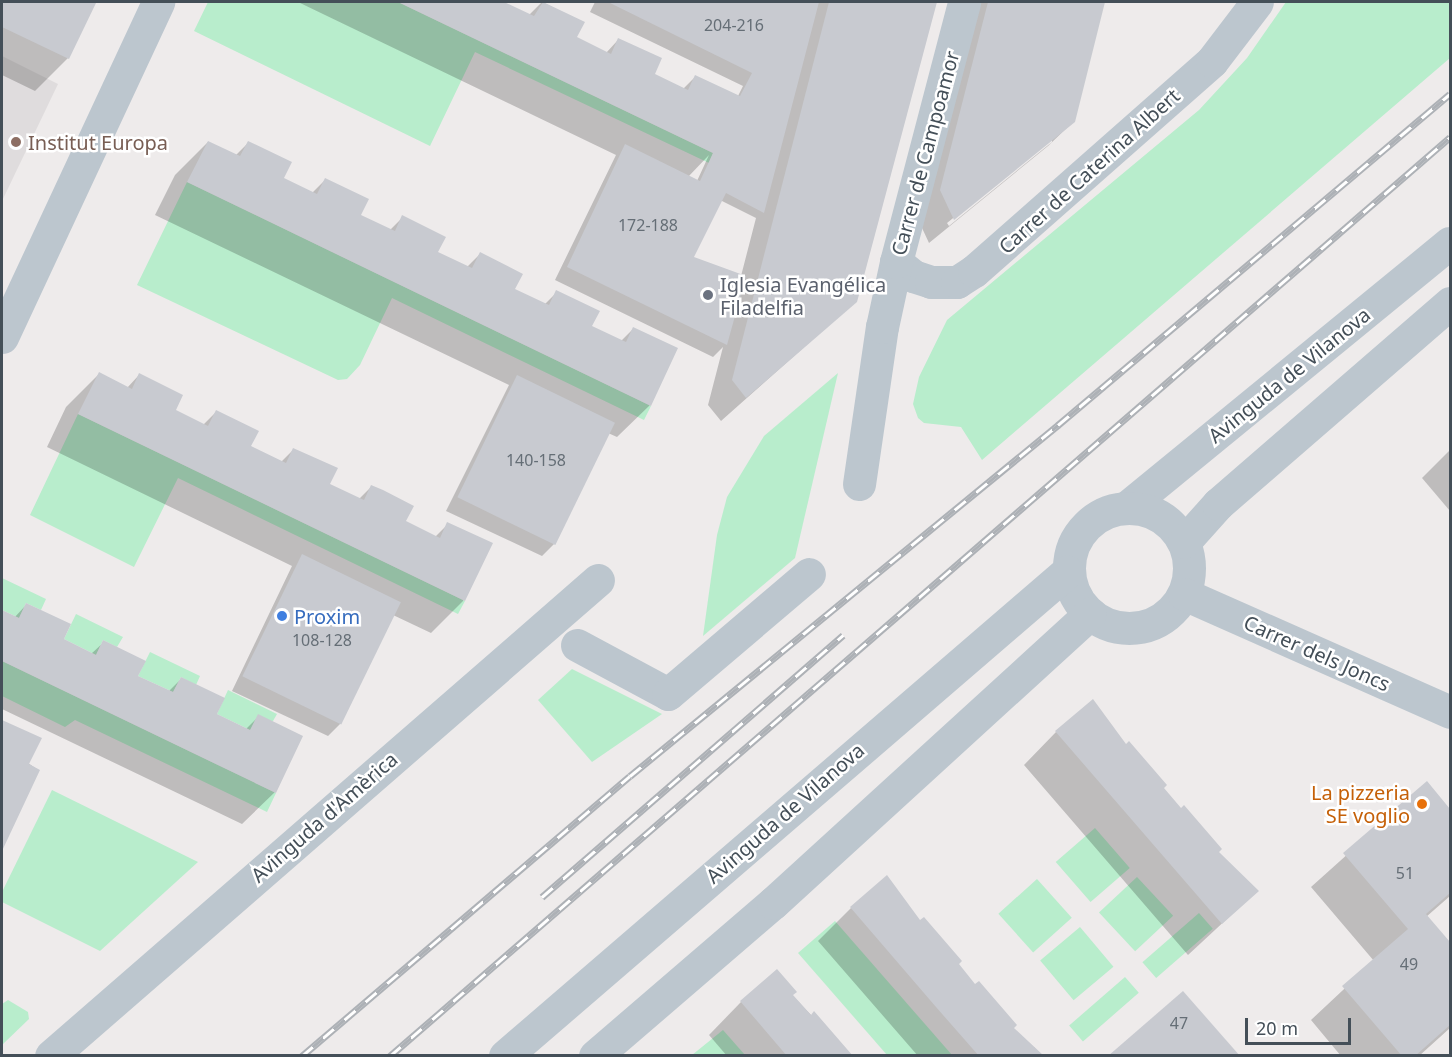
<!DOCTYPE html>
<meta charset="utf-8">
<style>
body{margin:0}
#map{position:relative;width:1452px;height:1057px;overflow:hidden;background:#eeebeb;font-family:"Noto Sans",sans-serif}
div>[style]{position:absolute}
.education>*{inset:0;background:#dfdcdd}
.green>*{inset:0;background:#b8edcc;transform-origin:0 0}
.shadow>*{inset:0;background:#0003}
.building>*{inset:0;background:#c8cad0;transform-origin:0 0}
.minor>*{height:33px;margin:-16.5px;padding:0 16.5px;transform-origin:16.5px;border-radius:16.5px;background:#bcc6ce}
.minor>.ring{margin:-16.5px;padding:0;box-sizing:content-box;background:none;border:33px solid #bcc6ce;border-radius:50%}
.rail>*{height:7px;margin-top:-3.5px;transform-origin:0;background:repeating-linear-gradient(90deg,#fff 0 14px,#adb1b6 0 28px);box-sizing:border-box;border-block:2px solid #adb1b6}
.dots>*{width:16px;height:16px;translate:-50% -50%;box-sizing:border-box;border:3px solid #fff;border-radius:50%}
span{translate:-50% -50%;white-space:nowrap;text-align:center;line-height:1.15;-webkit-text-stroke:5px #fff;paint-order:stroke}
.number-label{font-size:16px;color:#656e76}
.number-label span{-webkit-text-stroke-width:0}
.education-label{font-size:20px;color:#785e54}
.left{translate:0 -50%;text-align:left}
.street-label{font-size:20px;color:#444f58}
.worship-label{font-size:20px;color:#5b616d}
.shop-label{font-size:20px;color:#366cbe}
.food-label{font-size:20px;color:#c56008}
.right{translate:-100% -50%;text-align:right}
.frame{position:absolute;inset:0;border:3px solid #444f58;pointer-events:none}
.scale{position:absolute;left:1245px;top:1018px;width:106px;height:27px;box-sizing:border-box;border:3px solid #444f58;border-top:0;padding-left:8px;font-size:18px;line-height:21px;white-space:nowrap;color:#444f58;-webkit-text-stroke:4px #fff;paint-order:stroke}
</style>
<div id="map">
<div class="education">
<div style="clip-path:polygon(2px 56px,58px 84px,2px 201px)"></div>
</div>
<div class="green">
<div style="clip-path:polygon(208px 2px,398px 2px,713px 153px,709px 163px,475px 52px,430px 146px,194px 31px)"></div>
<div style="clip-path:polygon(1286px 2px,1450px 2px,1450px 58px,982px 460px,961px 427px,924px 423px,918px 418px,913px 404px,919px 377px,947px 320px,1199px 110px,1247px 58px)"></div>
<div style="clip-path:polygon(187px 182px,651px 406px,644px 420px,392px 298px,360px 365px,347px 379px,338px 380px,137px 285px)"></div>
<div style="clip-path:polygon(838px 373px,795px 558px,703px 636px,717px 535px,727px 497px,764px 436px)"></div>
<div style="clip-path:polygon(78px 414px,465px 601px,458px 614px,178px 478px,134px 567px,30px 515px)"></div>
<div style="clip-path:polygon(2px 578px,46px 599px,41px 610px,26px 603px,19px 618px,2px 610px)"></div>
<div style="clip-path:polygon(76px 614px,123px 637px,117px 647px,103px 640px,96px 655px,64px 639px)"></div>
<div style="clip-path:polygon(150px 652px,200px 676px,196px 685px,181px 677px,173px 692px,138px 676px)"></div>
<div style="clip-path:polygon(2px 661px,276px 793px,267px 812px,75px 720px,65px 727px,2px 696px)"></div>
<div style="clip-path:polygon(572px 669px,662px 714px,592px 762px,538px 700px)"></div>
<div style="clip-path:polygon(228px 690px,277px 714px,273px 721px,250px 730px,217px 714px)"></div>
<div style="clip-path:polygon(52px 790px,198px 862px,100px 951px,2px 902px,2px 892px)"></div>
<div style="left:1095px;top:828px;width:53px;height:52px;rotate:49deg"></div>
<div style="left:1137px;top:877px;width:53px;height:52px;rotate:47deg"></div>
<div style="left:1037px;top:879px;width:52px;height:52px;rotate:48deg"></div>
<div style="left:1199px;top:913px;width:21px;height:75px;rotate:49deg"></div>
<div style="clip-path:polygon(835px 921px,952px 1055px,887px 1055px,798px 953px)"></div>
<div style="left:1080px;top:927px;width:52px;height:52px;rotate:50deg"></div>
<div style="left:1125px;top:977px;width:21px;height:74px;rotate:49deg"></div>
<div style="clip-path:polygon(8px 1000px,28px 1012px,29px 1019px,2px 1045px,2px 1004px)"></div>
<div style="clip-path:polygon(723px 1030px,745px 1055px,692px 1055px)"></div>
</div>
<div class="shadow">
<div style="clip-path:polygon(2px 2px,94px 3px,68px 58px,35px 91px,2px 75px)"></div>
<div style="clip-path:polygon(evenodd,298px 2px,500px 2px,529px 15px,542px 2px,583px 22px,575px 38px,606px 53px,618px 40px,653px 74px,683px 89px,695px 77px,738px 96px,743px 86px,590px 12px,595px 2px,935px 2px,856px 301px,721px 421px,708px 405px,723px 347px,713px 357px,555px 280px,616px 155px,298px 2px,709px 155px,697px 181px,688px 177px,709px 155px,298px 2px,720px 200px,756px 218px,741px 276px,692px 258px,720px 200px)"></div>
<div style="clip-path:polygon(evenodd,971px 2px,1104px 2px,1074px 121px,1048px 146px,929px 243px,916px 215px,971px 2px,1052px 138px,1052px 142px,949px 226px,947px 223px,1052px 138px)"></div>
<div style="clip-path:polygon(208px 142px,235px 156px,248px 143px,282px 179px,312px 193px,325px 180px,359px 215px,390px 230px,403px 217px,436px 253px,467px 267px,480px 254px,513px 290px,544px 305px,557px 292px,590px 327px,621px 341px,634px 328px,650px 405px,617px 437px,608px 433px,555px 543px,542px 556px,446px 511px,509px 385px,155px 215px,175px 175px)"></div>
<div style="clip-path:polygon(99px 374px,127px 388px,139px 375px,174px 410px,203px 425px,216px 412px,249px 447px,281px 462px,294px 449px,328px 485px,358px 500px,371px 487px,404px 522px,435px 537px,448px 524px,491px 544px,463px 601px,431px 633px,393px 615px,341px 723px,328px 736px,232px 691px,292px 566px,47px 447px,66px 407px)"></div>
<div style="clip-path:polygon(1450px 450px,1450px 511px,1422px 478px)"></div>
<div style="clip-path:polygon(26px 605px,62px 640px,91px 654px,104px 642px,136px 676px,168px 692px,181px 679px,215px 714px,246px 729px,259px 716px,275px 792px,242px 824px,2px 709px,2px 611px,14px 618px)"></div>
<div style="clip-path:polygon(2px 722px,16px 728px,28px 763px,38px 770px,2px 847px)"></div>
<div style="clip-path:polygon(1056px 732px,1126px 747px,1217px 852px,1257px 891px,1188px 955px,1024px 765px)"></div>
<div style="clip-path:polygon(1427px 783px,1450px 811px,1450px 896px,1426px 917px,1450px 945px,1450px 1028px,1419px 1056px,1341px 1056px,1311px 1020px,1374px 961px,1311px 887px)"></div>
<div style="clip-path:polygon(851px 908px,920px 922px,1031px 1050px,1034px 1047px,1042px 1056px,918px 1056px,818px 941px)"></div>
<div style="clip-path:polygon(792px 995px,850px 1056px,727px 1056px,709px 1035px,741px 1002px)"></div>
</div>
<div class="building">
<div style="clip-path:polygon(2px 2px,93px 2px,96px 3px,69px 59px,2px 27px)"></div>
<div style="clip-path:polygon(398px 2px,504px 2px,534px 16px,543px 2px,585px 22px,577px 37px,611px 54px,618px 38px,662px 58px,655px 74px,688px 90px,695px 75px,740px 96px,752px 73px,608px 2px,819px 2px,764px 213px,726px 193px,694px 257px,746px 276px,727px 345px,567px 267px,625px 144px,700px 181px,713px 153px)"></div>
<div style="clip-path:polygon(829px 2px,937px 2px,857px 302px,746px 398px,732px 380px)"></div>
<div style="clip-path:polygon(988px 2px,1105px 2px,1075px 122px,954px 220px,940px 190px)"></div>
<div style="clip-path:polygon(208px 141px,240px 156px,248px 141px,292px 162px,284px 178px,317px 194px,325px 178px,369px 199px,361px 215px,395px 231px,402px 215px,446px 237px,438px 252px,472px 268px,480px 252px,523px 274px,515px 289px,549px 305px,556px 290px,600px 311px,592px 326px,626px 342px,633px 327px,678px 348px,651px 406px,187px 182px)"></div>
<div style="clip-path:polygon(99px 372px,132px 389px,139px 373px,183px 395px,176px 410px,208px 426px,216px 410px,259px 431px,251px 446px,286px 463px,293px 448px,338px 468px,330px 484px,364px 500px,371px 485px,383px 490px,414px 506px,406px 521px,440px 538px,447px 522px,493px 543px,465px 601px,78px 414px)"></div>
<div style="left:517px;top:375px;width:109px;height:136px;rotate:26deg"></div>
<div style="left:302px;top:554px;width:110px;height:136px;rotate:26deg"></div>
<div style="clip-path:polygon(26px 603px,71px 624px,64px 639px,96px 655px,103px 640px,146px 661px,138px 676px,173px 692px,181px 677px,225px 698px,217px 714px,250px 730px,258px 714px,303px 736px,276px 793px,2px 661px,2px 610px,19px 618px)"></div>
<div style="clip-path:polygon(1093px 699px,1126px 744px,1129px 741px,1167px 785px,1164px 788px,1181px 808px,1184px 805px,1222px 849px,1219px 852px,1259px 891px,1222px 924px,1055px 731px)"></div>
<div style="clip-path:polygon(2px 720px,42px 738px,29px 764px,40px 770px,2px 851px)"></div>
<div style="clip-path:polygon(1427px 781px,1450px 809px,1450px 893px,1426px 914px,1450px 942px,1450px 1025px,1415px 1056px,1402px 1056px,1342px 986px,1408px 929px,1343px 853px)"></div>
<div style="clip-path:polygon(887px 875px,920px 920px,924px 917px,962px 961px,959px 964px,975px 984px,979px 981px,1017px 1025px,1014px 1028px,1044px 1056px,979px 1056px,936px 1007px,850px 907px)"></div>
<div style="clip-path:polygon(777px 969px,797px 992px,793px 995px,811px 1015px,814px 1011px,853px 1056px,787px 1056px,740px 1001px)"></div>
<div style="clip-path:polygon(1183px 991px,1240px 1056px,1108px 1056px)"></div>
</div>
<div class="minor">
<div style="left:896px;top:262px;width:22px;rotate:39deg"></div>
<div style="left:913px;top:276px;width:19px;rotate:18deg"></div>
<div style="left:931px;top:282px;width:26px"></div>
<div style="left:957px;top:282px;width:20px;rotate:-33deg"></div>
<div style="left:974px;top:271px;width:317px;rotate:-41.4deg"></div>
<div style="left:1212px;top:61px;width:74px;rotate:-52.7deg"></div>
<div style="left:2px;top:337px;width:370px;rotate:-65deg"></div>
<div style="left:859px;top:484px;width:159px;rotate:-81.7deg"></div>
<div style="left:882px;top:327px;width:66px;rotate:-77.8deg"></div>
<div style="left:896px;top:262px;width:269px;rotate:-75.3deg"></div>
<div style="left:1127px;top:507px;width:417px;rotate:-39.3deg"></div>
<div class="ring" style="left:1069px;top:508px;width:87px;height:87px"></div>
<div style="left:1184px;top:542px;width:51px;rotate:-48.2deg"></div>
<div style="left:1218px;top:504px;width:307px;rotate:-40.9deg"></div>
<div style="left:1184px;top:594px;width:291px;rotate:23.9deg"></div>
<div style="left:577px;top:645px;width:103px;rotate:28.3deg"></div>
<div style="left:668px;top:694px;width:185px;rotate:-40.4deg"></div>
<div style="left:51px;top:1056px;width:725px;rotate:-41.03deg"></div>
<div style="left:505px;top:1056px;width:742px;rotate:-40.74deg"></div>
<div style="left:595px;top:1056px;width:235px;rotate:-40.7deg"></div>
<div style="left:773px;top:903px;width:429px;rotate:-42.4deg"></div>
</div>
<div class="rail">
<div style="left:542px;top:897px;width:399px;rotate:-41deg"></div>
<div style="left:302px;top:1056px;width:431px;rotate:-40.5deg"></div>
<div style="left:630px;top:776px;width:554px;rotate:-39.35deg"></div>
<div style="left:1058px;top:425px;width:513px;rotate:-40.18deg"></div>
<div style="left:390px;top:1056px;width:1403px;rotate:-40.92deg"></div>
</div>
<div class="dots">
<div style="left:16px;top:142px;background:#8d6e63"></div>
<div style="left:708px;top:295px;background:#6b7280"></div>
<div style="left:282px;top:616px;background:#3f7fe0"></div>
<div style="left:1422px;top:804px;background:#e8710a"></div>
</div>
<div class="number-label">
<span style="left:734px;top:25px">204-216</span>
<span style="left:648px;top:225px">172-188</span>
<span style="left:536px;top:460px">140-158</span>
<span style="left:322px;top:640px">108-128</span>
<span style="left:1405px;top:873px">51</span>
<span style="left:1409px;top:964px">49</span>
<span style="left:1179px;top:1023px">47</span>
</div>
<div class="education-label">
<span class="left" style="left:28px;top:142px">Institut Europa</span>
</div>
<div class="street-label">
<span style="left:925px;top:153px;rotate:-75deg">Carrer de Campoamor</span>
<span style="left:1089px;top:171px;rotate:-42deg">Carrer de Caterina Albert</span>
<span style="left:1289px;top:375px;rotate:-39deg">Avinguda de Vilanova</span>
<span style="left:1317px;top:653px;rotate:24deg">Carrer dels Joncs</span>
<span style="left:785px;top:813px;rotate:-41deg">Avinguda de Vilanova</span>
<span style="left:324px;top:817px;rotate:-41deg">Avinguda d'Amèrica</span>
</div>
<div class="worship-label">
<span class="left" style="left:720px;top:296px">Iglesia Evangélica<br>Filadelfia</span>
</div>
<div class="shop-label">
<span class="left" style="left:294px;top:616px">Proxim</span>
</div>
<div class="food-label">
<span class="right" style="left:1410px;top:804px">La pizzeria<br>SE voglio</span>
</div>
<div class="frame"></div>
<div class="scale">20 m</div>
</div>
